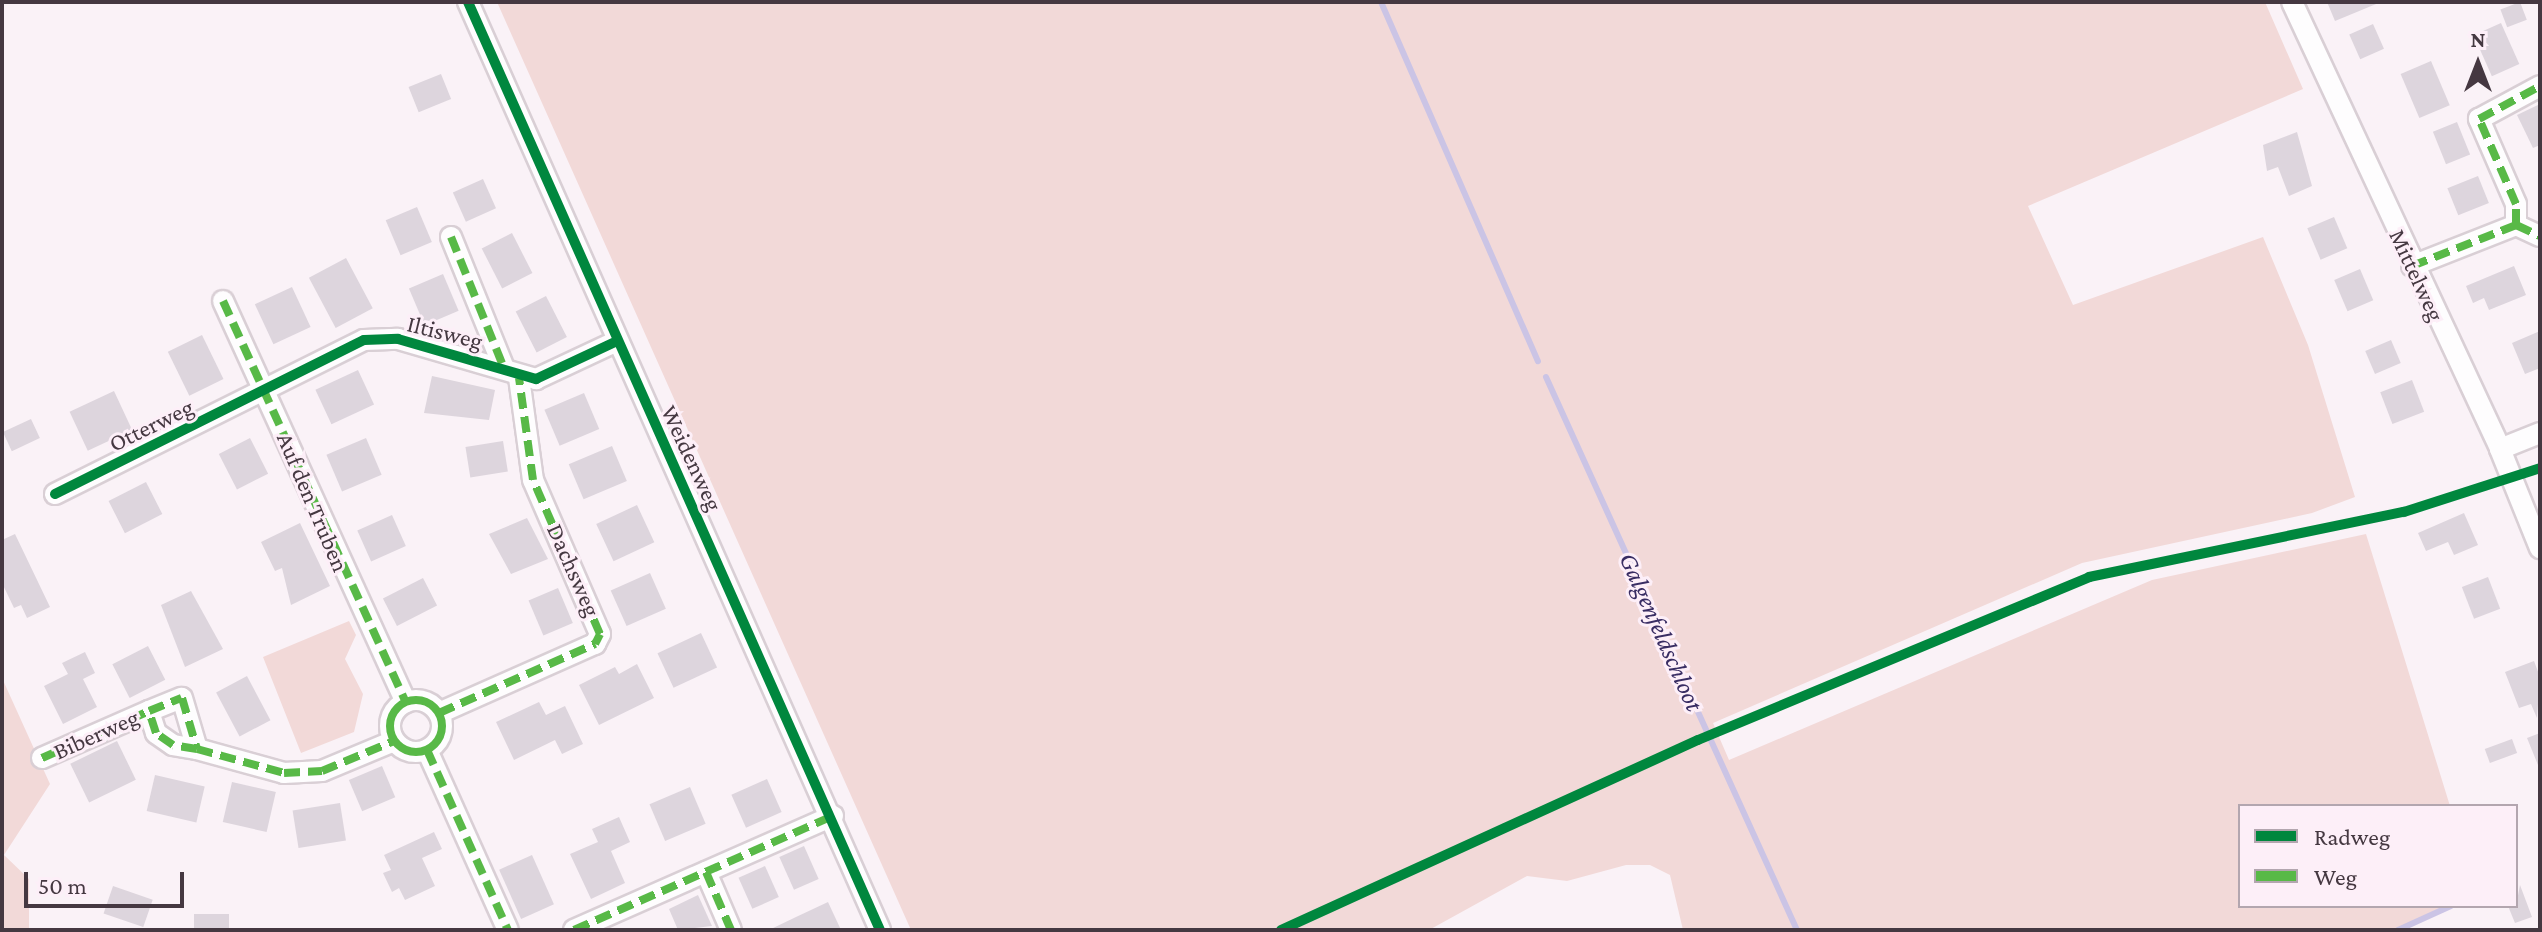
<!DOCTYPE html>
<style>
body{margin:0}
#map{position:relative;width:2542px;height:932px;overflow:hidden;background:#faf2f7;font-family:"Crimson Pro",serif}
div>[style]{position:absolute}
.green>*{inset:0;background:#f2d9d8}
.stream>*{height:6px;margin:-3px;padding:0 3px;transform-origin:3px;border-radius:3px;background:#cbc4e5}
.building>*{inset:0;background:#ddd5dd;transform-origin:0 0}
.roads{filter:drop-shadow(2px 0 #d9cfd5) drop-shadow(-2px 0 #d9cfd5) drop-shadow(0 2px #d9cfd5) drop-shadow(0 -2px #d9cfd5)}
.street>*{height:20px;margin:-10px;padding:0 10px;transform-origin:10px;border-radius:10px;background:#fefdfe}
.street>.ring{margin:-10px;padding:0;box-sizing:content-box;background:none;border:20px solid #fefdfe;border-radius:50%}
.quiet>*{height:8px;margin-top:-4px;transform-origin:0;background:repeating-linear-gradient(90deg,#58b947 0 16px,transparent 0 24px)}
.quiet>.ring{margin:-4px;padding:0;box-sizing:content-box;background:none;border:8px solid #58b947;border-radius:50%}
.cycleway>*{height:10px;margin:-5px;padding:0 5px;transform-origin:5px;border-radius:5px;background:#00873e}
span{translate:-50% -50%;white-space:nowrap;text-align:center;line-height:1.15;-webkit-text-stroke:6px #fdeff8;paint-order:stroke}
.street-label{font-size:24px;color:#453841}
.water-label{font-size:26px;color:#392d63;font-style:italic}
.frame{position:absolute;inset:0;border:4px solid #453841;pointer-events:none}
.legend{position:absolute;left:2238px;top:804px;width:280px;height:104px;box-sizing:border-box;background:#fdeff8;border:2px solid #b3a6af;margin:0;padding:10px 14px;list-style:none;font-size:24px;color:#453841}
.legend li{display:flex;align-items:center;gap:16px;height:40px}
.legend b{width:40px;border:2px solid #b3a6af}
.north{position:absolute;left:2438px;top:24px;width:80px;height:80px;-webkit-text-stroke:6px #fdeff8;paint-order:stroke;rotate:0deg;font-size:22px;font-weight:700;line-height:32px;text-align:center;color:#453841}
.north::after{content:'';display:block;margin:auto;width:28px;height:36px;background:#453841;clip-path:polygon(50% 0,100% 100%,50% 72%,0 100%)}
.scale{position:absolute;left:24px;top:872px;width:160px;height:36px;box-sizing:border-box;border:4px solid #453841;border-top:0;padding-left:10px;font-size:24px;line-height:28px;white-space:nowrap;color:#453841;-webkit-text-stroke:6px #fdeff8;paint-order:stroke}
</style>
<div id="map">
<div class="green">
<div style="clip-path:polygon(497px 2px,2265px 2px,2303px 89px,2028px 206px,2073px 305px,2263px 237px,2308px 345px,2355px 497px,2312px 513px,2082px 563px,1713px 723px,1729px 760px,2152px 580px,2366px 534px,2450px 806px,2240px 806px,2240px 906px,2453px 906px,2401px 930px,1683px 930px,1670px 875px,1650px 865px,1626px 865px,1567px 881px,1527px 876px,1429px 930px,911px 930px)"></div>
<div style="clip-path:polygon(349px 621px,356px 635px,345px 659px,363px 694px,354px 732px,301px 753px,263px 657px)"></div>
<div style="clip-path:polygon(2px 678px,50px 784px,4px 855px,29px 879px,29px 930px,2px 930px)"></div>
</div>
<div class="stream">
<div style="left:1381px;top:2px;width:392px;rotate:66.4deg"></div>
<div style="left:1546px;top:377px;width:607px;rotate:65.59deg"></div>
<div style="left:2398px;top:930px;width:58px;rotate:-24.4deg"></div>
</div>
<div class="building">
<div style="clip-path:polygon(2327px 2px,2381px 2px,2335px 21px)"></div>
<div style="left:2520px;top:2px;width:19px;height:21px;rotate:69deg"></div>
<div style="left:2501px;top:23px;width:45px;height:30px;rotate:66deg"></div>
<div style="left:2373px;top:24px;width:27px;height:26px;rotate:66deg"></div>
<div style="left:2431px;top:61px;width:48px;height:33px;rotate:67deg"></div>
<div style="left:441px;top:74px;width:27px;height:35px;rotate:68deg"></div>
<div style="clip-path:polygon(2540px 104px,2540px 145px,2533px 148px,2517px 115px)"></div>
<div style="left:2457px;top:122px;width:35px;height:26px;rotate:68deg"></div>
<div style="clip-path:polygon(2297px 132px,2312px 186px,2289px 196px,2278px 167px,2267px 171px,2263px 145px)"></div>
<div style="left:2478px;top:176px;width:29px;height:33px;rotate:68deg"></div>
<div style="left:483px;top:179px;width:32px;height:33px;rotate:66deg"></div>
<div style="left:417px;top:207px;width:38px;height:34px;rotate:67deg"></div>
<div style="left:2334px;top:217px;width:34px;height:29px;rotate:67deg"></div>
<div style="left:512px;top:233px;width:45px;height:34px;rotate:63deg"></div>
<div style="left:346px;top:258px;width:57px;height:42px;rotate:62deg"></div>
<div style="clip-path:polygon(2514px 266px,2526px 295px,2489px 310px,2484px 298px,2473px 303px,2466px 286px)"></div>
<div style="left:2360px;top:269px;width:34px;height:28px;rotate:67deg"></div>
<div style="left:443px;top:274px;width:40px;height:37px;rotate:67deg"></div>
<div style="left:292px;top:287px;width:44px;height:41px;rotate:65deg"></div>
<div style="left:546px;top:296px;width:46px;height:34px;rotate:63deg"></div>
<div style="clip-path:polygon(2540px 331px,2540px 368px,2525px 374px,2512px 343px)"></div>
<div style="left:202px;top:335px;width:49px;height:38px;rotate:64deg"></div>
<div style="left:2391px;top:340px;width:25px;height:28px;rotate:67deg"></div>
<div style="left:358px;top:370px;width:38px;height:47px;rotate:65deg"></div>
<div style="clip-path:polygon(432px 376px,495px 390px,489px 420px,424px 413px)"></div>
<div style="left:2412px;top:380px;width:34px;height:34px;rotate:69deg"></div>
<div style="left:114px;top:391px;width:43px;height:49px;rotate:65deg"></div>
<div style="left:584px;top:393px;width:39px;height:43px;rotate:67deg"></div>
<div style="left:31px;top:419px;width:21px;height:31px;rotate:65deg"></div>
<div style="left:250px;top:438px;width:40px;height:35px;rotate:63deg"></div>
<div style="left:366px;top:438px;width:40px;height:43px;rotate:67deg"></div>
<div style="left:503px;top:441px;width:31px;height:38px;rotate:81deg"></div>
<div style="left:612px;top:446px;width:38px;height:47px;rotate:67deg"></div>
<div style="left:146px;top:482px;width:36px;height:42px;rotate:63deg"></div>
<div style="left:637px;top:505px;width:41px;height:45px;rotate:65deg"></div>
<div style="clip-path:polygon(2464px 513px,2478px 545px,2454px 555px,2448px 542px,2426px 551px,2418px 533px)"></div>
<div style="left:392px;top:515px;width:34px;height:38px;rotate:66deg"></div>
<div style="clip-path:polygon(527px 518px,548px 559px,511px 574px,489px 534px)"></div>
<div style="clip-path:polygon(300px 523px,330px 586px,291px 605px,282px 568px,275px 571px,261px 542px)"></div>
<div style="clip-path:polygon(15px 534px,50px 607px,27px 618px,21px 605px,14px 608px,2px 583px,2px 540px)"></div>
<div style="left:650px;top:573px;width:39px;height:43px;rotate:66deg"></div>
<div style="left:2488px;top:577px;width:34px;height:28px;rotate:69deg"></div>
<div style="left:423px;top:578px;width:31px;height:45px;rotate:63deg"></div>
<div style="left:558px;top:588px;width:38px;height:32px;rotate:67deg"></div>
<div style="clip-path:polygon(191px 591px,223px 649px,185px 667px,161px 605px)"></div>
<div style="left:701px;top:633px;width:38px;height:48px;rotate:65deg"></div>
<div style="left:148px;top:646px;width:38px;height:40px;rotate:63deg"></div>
<div style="clip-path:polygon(85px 652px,95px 673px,83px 679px,97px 707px,63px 724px,44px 686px,68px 674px,62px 663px)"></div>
<div style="clip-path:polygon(2534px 661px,2540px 677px,2537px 718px,2531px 704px,2519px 708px,2505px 672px)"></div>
<div style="clip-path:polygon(637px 664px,654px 698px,599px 725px,579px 685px,615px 667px,619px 674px)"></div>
<div style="left:247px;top:676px;width:50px;height:35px;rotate:62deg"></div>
<div style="clip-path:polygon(539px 702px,546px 715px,565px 706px,583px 744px,562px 754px,555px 740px,514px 760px,496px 722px)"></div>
<div style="clip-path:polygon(2540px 733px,2540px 770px,2527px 738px)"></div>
<div style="left:2512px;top:739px;width:15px;height:29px;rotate:70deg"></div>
<div style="left:117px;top:741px;width:43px;height:52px;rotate:64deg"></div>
<div style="left:382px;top:766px;width:34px;height:36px;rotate:67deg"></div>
<div style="left:155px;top:775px;width:51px;height:37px;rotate:13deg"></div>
<div style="left:767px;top:779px;width:36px;height:39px;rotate:66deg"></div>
<div style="left:232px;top:782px;width:45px;height:41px;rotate:13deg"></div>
<div style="left:690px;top:787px;width:40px;height:44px;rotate:67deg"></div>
<div style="left:340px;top:803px;width:38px;height:48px;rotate:81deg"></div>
<div style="clip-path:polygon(619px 817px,630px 842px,611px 851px,625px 883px,591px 899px,570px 854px,598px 842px,592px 829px)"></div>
<div style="clip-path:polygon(434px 832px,442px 849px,422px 858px,435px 886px,405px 900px,399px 888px,392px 892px,383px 873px,391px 870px,384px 855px)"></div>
<div style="left:804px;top:846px;width:36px;height:27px;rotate:66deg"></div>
<div style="left:532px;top:855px;width:54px;height:36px;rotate:66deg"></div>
<div style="left:765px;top:866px;width:34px;height:29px;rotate:66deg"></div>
<div style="clip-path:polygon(2520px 885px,2532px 917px,2515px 923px,2508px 906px,2516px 906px)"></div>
<div style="left:113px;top:886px;width:42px;height:29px;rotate:19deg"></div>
<div style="clip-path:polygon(698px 895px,712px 926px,678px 930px,669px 909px)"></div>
<div style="clip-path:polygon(828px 902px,841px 930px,769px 930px,796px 917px)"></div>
<div style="left:229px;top:914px;width:16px;height:35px;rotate:90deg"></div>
</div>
<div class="roads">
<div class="street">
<div style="left:468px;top:2px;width:1015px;rotate:66.06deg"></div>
<div style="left:2292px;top:2px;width:493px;rotate:65deg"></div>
<div style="left:2500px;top:449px;width:107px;rotate:68deg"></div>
<div style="left:2516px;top:225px;width:21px;rotate:-90deg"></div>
<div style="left:2516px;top:204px;width:93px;rotate:-113.5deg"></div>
<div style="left:2479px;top:119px;width:69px;rotate:-28.4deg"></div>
<div style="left:451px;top:237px;width:141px;rotate:68deg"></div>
<div style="left:2412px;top:266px;width:112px;rotate:-21.5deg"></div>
<div style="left:2516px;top:225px;width:26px;rotate:25deg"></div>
<div style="left:223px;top:301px;width:441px;rotate:65.5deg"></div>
<div style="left:2500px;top:449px;width:43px;rotate:-21.8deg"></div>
<div style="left:55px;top:494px;width:345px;rotate:-26.5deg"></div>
<div style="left:364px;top:340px;width:34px;rotate:-2deg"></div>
<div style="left:398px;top:339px;width:144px;rotate:16.2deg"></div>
<div style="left:536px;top:379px;width:89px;rotate:-25.1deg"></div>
<div class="ring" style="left:390px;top:700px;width:32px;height:32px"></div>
<div style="left:439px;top:713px;width:171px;rotate:-23.9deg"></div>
<div style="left:595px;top:644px;width:11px;rotate:-63deg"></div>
<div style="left:600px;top:634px;width:168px;rotate:-113.5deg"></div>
<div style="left:533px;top:480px;width:103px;rotate:-97.8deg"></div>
<div style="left:197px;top:749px;width:24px;rotate:-171deg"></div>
<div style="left:173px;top:745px;width:21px;rotate:-145deg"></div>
<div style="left:156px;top:733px;width:23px;rotate:-108deg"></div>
<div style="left:149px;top:711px;width:35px;rotate:-22deg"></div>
<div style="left:182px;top:698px;width:53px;rotate:73.6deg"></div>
<div style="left:197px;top:749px;width:90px;rotate:15.4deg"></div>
<div style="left:284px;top:773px;width:38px;rotate:-3deg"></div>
<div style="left:322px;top:771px;width:78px;rotate:-22.6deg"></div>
<div style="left:427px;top:750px;width:197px;rotate:65.8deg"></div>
<div style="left:42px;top:758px;width:117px;rotate:-23.7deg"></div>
<div style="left:706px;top:872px;width:63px;rotate:66.7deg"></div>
<div style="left:574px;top:930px;width:283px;rotate:-23.8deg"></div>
</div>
</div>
<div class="quiet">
<div style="left:2516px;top:225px;width:21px;rotate:-90deg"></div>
<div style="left:2516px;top:204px;width:93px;rotate:-113.5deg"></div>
<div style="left:2479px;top:119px;width:69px;rotate:-28.4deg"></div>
<div style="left:451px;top:237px;width:141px;rotate:68deg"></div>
<div style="left:2412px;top:266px;width:112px;rotate:-21.5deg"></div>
<div style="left:2516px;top:225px;width:26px;rotate:25deg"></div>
<div style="left:223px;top:301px;width:441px;rotate:65.5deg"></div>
<div class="ring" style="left:390px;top:700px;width:44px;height:44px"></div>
<div style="left:439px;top:713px;width:171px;rotate:-23.9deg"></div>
<div style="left:595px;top:644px;width:11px;rotate:-63deg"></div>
<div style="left:600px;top:634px;width:168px;rotate:-113.5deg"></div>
<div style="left:533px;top:480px;width:103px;rotate:-97.8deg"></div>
<div style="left:197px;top:749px;width:24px;rotate:-171deg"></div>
<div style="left:173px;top:745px;width:21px;rotate:-145deg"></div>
<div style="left:156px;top:733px;width:23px;rotate:-108deg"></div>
<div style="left:149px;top:711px;width:35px;rotate:-22deg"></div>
<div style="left:182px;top:698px;width:53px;rotate:73.6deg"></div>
<div style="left:197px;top:749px;width:90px;rotate:15.4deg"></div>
<div style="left:284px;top:773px;width:38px;rotate:-3deg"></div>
<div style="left:322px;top:771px;width:78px;rotate:-22.6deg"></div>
<div style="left:427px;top:750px;width:197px;rotate:65.8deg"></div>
<div style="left:42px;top:758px;width:117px;rotate:-23.7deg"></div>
<div style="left:706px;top:872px;width:63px;rotate:66.7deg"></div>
<div style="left:574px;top:930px;width:283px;rotate:-23.8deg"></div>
</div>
<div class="cycleway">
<div style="left:468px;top:2px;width:1015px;rotate:66.06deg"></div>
<div style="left:55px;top:494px;width:345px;rotate:-26.5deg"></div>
<div style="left:364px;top:340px;width:34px;rotate:-2deg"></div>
<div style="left:398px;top:339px;width:144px;rotate:16.2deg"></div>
<div style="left:536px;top:379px;width:89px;rotate:-25.1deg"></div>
<div style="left:1281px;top:930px;width:458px;rotate:-24.5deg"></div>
<div style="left:1698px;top:740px;width:424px;rotate:-22.6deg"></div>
<div style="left:2089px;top:577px;width:322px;rotate:-11.7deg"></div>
<div style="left:2404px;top:512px;width:143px;rotate:-17.9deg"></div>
</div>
<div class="street-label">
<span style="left:2417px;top:275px;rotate:65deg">Mittelweg</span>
<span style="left:445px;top:332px;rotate:14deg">Iltisweg</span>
<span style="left:151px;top:425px;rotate:-26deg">Otterweg</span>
<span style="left:692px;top:458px;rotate:65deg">Weidenweg</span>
<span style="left:313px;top:502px;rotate:67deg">Auf den Truben</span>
<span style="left:574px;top:570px;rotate:66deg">Dachsweg</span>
<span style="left:96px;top:734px;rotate:-24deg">Biberweg</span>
</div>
<div class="water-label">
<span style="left:1661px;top:632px;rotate:66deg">Galgenfeldschloot</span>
</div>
<div class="frame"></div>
<ul class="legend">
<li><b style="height:10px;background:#00873e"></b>Radweg</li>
<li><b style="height:10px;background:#58b947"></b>Weg</li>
</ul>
<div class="north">N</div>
<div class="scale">50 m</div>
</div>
